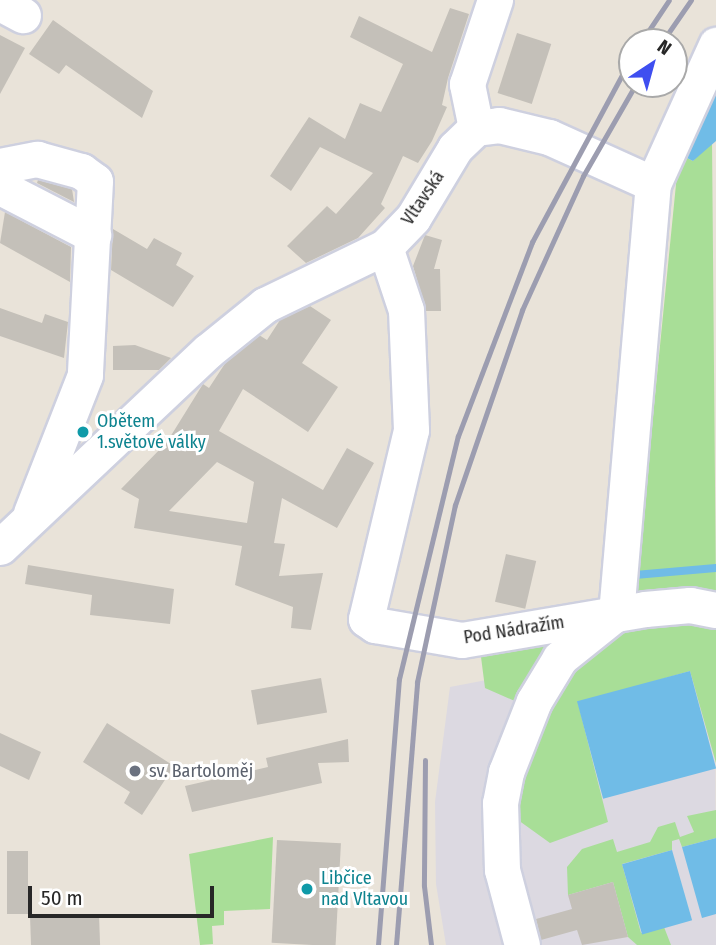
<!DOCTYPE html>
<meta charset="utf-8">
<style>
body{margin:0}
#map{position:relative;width:716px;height:945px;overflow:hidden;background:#e9e3d9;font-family:"Fira Sans Condensed",sans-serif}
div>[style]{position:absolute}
.industrial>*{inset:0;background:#dcd9e1}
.green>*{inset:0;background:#a8de97}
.water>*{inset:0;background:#70bce7;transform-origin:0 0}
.stream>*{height:8px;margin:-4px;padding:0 4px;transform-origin:4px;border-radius:4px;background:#70bce7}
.building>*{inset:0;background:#c4c0b9;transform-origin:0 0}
.roads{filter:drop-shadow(2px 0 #ced0df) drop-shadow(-2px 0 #ced0df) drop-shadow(0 2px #ced0df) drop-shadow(0 -2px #ced0df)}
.minor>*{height:35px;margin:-17.5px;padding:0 17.5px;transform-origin:17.5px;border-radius:17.5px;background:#fff}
.rail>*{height:5px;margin:-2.5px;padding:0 2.5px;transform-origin:2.5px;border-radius:2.5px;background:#9c9db0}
.dots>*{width:19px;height:19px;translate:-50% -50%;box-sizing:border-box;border:4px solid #fff;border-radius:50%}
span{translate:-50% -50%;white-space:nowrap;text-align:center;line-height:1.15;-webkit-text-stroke:6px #fff;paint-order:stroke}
.street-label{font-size:18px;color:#272727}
.culture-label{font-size:18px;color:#0d838f}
.left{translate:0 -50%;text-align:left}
.worship-label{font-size:18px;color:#5b616d}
.north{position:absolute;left:618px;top:28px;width:70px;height:70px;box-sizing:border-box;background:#fff;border:2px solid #a9a9a9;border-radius:50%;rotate:36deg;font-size:19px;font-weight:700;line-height:28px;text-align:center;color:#272727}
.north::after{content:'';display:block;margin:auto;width:24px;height:32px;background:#3f4ff0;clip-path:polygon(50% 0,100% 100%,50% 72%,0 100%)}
.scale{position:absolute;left:28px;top:886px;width:186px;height:32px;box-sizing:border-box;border:4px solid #272727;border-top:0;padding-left:9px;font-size:21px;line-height:24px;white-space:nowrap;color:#272727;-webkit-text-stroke:5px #fff;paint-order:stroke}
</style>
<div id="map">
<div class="industrial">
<div style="clip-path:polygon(715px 636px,716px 945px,446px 945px,436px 884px,435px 802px,450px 687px)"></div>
</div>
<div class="green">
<div style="clip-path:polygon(712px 140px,716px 596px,635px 598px,679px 154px,693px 161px)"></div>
<div style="clip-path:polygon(716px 618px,716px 763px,690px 671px,578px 703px,608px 822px,550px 843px,518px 820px,517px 702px,485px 688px,481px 657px,617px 624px)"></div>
<div style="clip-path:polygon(716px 810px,716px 838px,682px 847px,679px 839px,672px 841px,672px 850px,622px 864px,641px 933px,664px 927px,671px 945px,637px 945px,628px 937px,613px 882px,568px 895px,567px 867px,582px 849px,613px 839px,617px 852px,650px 842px,658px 827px,675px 822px,680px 837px,694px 832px,687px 816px)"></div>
<div style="clip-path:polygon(273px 837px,270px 909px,224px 911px,224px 925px,212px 926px,213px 944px,200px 945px,189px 854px)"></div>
</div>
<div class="water">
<div style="clip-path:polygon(716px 73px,716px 141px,693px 161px,679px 154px)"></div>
<div style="left:690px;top:671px;width:101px;height:117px;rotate:75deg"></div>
<div style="clip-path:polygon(716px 838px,716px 914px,702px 918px,682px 847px)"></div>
<div style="left:672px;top:850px;width:73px;height:52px;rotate:74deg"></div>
</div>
<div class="stream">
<div style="left:635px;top:575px;width:81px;rotate:-4.9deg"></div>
</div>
<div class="building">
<div style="clip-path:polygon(450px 8px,469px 14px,448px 78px,442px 105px,447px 107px,432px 141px,418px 163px,403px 156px,381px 204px,385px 208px,358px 238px,306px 263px,287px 246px,327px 206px,336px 214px,373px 173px,320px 147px,291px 191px,270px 176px,309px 117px,345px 139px,360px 103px,381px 112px,403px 64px,350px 37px,359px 16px,432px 52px)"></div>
<div style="clip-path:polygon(53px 20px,153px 91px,142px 118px,66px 65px,59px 74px,29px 54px)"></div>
<div style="left:517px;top:33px;width:36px;height:63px;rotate:18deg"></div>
<div style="clip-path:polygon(0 35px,25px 48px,0 94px)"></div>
<div style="clip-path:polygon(38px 180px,72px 189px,74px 202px,37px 183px)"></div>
<div style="clip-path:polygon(5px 212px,71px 247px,70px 282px,0 243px)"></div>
<div style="clip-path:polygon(113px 229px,147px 249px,154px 238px,182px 253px,176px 265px,194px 276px,173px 307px,111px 270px)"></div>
<div style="clip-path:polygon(425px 235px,442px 240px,434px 269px,440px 269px,441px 311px,426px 311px,413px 266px)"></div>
<div style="clip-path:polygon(evenodd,310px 306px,331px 320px,302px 363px,338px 387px,308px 432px,243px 389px,219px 431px,323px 490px,347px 448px,374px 463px,337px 528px,282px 498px,274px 543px,285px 544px,279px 576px,323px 573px,311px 630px,291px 628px,293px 607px,235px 585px,242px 546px,134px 528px,139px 499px,121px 489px,167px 442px,203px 384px,209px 388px,226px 362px,259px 335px,267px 340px,280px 320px,310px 306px,217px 462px,254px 482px,247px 523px,169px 511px,217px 462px)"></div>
<div style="clip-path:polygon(0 308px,42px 323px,45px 314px,68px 322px,64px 358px,0 336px)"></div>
<div style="clip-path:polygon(135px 345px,171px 358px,159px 370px,113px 370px,113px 346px)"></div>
<div style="left:506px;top:554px;width:31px;height:49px;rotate:13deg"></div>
<div style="clip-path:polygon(28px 565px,174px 589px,170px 624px,90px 615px,92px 595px,25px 584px)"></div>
<div style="left:321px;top:678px;width:35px;height:71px;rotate:80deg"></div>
<div style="clip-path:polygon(107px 723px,174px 766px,142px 815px,124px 803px,130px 792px,83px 762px)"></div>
<div style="clip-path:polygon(0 733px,41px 752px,29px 780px,0 766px)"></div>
<div style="clip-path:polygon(348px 739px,349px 762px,318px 763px,322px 783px,192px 812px,185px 786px,268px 767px,266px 758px)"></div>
<div style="left:277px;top:840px;width:64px;height:103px;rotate:3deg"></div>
<div style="left:7px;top:851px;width:21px;height:63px"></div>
<div style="clip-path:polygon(613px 882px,628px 937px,582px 945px,577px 930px,541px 940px,536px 919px,572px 909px,568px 895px)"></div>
<div style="left:99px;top:914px;width:31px;height:69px;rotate:88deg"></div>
</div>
<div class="roads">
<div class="minor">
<div style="left:0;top:3px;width:26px;rotate:28deg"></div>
<div style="left:476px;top:128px;width:45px;rotate:-101.6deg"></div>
<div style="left:467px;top:84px;width:89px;rotate:-71.6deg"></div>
<div style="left:0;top:166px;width:38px;rotate:-11deg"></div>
<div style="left:37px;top:159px;width:46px;rotate:15.3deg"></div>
<div style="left:81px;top:171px;width:17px;rotate:36deg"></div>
<div style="left:95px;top:181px;width:194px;rotate:93deg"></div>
<div style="left:85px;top:375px;width:148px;rotate:111.4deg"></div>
<div style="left:0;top:187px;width:105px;rotate:27.3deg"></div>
<div style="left:385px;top:247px;width:66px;rotate:71.6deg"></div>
<div style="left:406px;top:310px;width:120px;rotate:87.6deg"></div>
<div style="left:411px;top:430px;width:194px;rotate:103.4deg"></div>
<div style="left:366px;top:619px;width:11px;rotate:34deg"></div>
<div style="left:375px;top:625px;width:88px;rotate:9.8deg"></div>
<div style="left:462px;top:640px;width:186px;rotate:-9.6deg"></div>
<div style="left:645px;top:609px;width:45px;rotate:-5.1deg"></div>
<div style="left:690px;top:605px;width:26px;rotate:11deg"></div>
<div style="left:0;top:547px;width:286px;rotate:-43.3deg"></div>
<div style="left:208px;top:351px;width:73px;rotate:-38.9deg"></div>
<div style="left:265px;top:305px;width:133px;rotate:-25.8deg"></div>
<div style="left:385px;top:247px;width:40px;rotate:-46deg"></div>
<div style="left:413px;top:218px;width:82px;rotate:-59deg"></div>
<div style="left:455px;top:148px;width:29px;rotate:-44deg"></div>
<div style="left:476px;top:128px;width:23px;rotate:-7deg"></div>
<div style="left:499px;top:125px;width:51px;rotate:13.5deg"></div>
<div style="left:549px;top:137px;width:114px;rotate:24.3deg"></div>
<div style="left:616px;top:614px;width:432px;rotate:-85.1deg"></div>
<div style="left:653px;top:184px;width:153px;rotate:-65.6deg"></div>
<div style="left:522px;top:945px;width:78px;rotate:-104.9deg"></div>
<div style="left:502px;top:870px;width:67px;rotate:-91.7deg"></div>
<div style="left:500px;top:803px;width:32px;rotate:-79deg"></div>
<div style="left:506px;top:772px;width:76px;rotate:-68.5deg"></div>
<div style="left:534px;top:701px;width:50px;rotate:-58.8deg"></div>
<div style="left:560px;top:658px;width:64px;rotate:-38.7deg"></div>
</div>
</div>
<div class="rail">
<div style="left:641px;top:42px;width:50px;rotate:-56.3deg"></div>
<div style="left:662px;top:42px;width:51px;rotate:-55.4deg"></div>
<div style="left:425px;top:760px;width:126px;rotate:90.5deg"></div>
<div style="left:424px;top:886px;width:59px;rotate:83.2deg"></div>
<div style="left:378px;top:945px;width:267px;rotate:-85.5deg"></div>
<div style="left:399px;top:679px;width:250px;rotate:-76.4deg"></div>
<div style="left:458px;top:436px;width:208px;rotate:-69.1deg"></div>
<div style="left:532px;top:242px;width:211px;rotate:-61.7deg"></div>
<div style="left:396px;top:945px;width:264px;rotate:-85.4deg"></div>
<div style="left:417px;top:682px;width:181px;rotate:-77.9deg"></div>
<div style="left:455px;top:505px;width:206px;rotate:-71deg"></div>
<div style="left:522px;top:310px;width:147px;rotate:-65.5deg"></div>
<div style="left:583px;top:176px;width:106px;rotate:-60.1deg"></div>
</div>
<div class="dots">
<div style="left:83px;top:432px;background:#0f9aa8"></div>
<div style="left:135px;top:771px;background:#6b7280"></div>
<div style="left:307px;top:889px;background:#0f9aa8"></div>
</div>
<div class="street-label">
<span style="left:423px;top:198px;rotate:-56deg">Vltavská</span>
<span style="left:514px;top:630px;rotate:-9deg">Pod Nádražím</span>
</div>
<div class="culture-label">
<span class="left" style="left:97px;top:432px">Obětem<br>1.světové války</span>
<span class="left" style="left:321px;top:889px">Libčice<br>nad Vltavou</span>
</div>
<div class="worship-label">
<span class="left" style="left:149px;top:771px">sv. Bartoloměj</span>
</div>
<div class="north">N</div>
<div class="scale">50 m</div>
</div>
